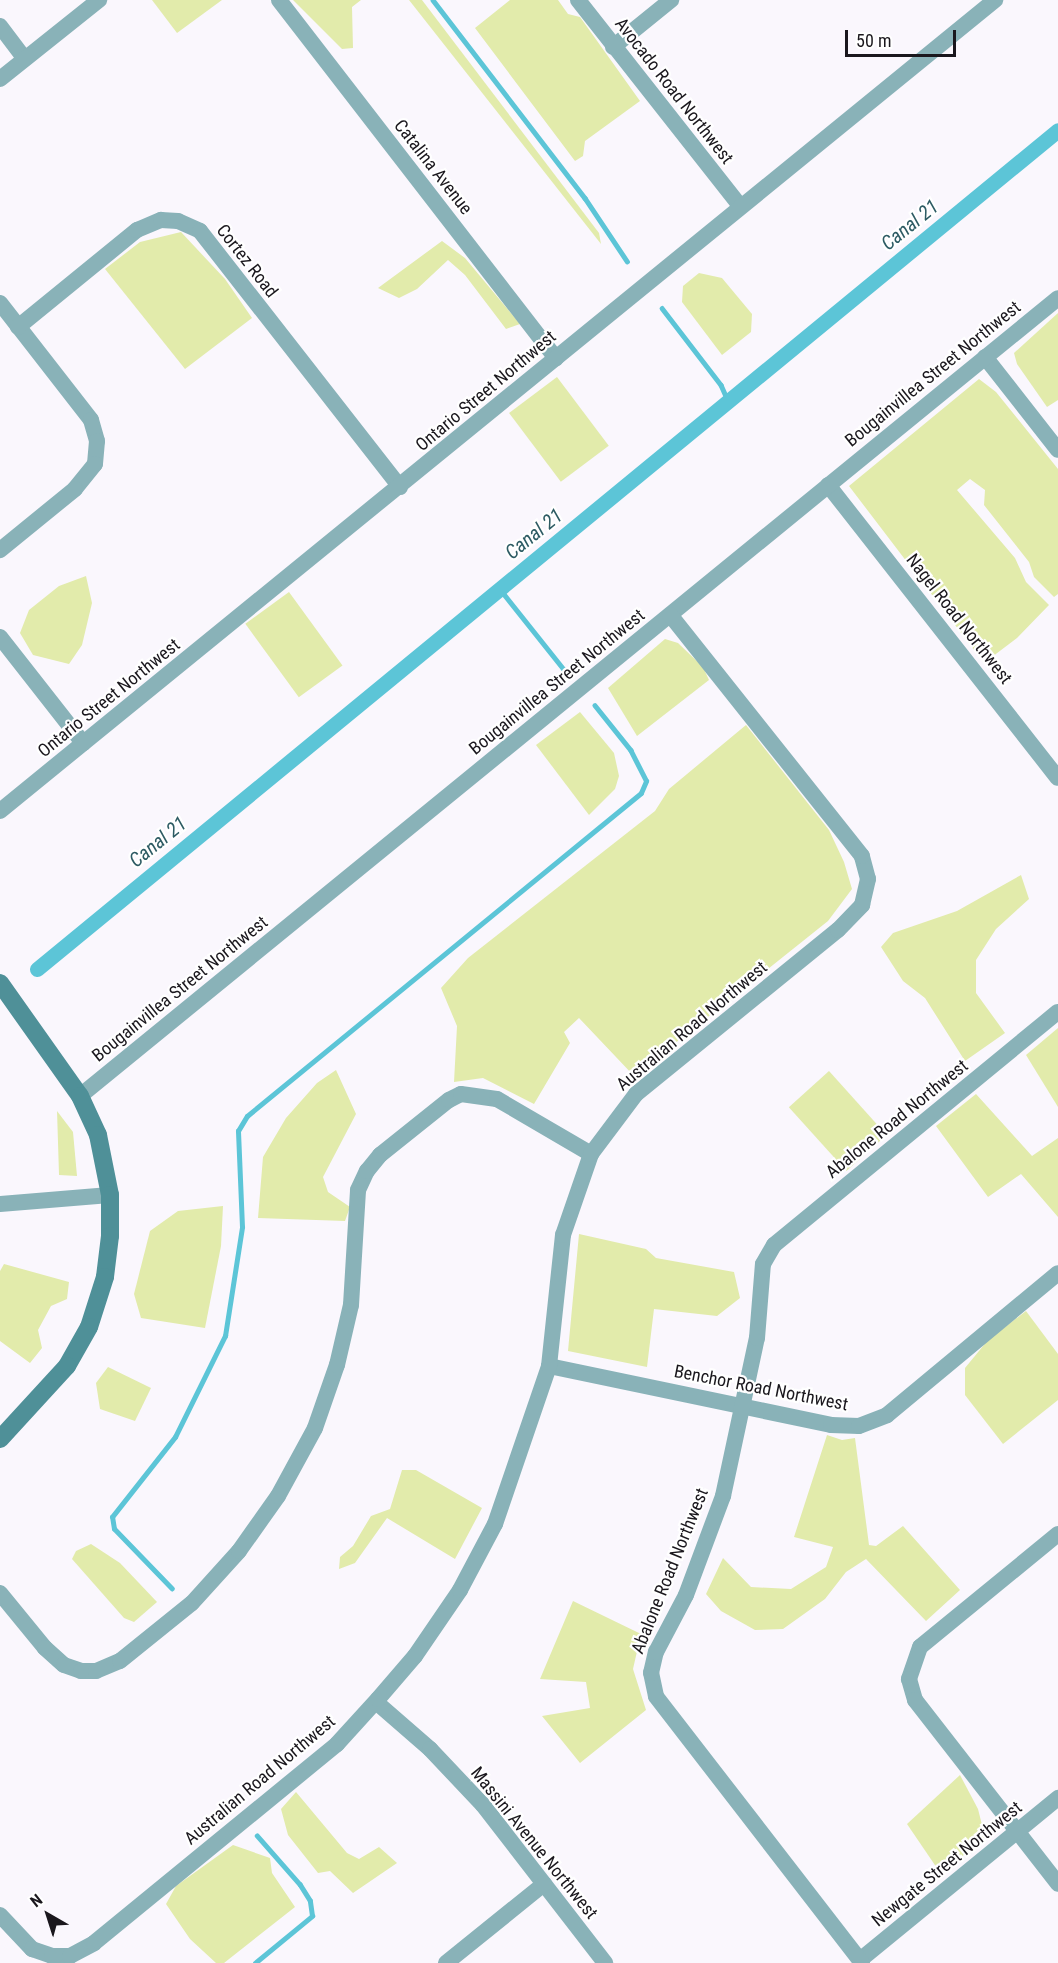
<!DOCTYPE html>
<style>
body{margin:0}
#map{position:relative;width:1058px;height:1963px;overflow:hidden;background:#faf7fd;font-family:"Roboto Condensed",sans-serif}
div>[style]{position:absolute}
.green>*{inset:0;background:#e2ebab;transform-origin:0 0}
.stream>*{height:4.5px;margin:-2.25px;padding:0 2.25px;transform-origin:2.25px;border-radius:2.25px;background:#5cc5d7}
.canal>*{height:15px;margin:-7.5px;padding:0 7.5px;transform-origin:7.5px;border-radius:7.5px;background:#5cc5d7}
.street>*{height:16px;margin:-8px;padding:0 8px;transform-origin:8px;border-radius:8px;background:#89b2b8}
.secondary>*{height:18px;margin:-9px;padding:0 9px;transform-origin:9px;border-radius:9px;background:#4f9098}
span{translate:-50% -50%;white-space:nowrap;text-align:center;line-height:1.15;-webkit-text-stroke:4.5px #fff;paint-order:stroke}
.street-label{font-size:18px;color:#1a171d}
.water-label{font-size:20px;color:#2d5b63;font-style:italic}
.north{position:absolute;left:18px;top:1885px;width:60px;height:60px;-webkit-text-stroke:4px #fff;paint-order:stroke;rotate:321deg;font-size:16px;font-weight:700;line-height:24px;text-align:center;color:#1a171d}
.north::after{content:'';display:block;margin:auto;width:21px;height:27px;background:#1a171d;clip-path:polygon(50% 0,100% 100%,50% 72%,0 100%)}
.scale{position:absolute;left:845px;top:30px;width:111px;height:27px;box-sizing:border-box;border:3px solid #1a171d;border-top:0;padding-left:8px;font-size:18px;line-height:21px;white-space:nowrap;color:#1a171d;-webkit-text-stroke:4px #fff;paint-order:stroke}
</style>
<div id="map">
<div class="green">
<div style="clip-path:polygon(152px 0,222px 0,177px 33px)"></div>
<div style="clip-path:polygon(293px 0,361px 0,352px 7px,353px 48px,342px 49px)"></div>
<div style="clip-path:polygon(409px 0,422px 0,599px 233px,601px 244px)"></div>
<div style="clip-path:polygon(510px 0,558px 0,568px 14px,580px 17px,640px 101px,585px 141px,583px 156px,575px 161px,475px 28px)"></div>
<div style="clip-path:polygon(181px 232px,225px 279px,252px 318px,185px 369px,105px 269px,140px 242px)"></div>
<div style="clip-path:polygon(442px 241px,465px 258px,520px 324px,506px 329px,465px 275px,448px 260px,417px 289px,399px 298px,378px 288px)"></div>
<div style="clip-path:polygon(699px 273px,722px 278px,752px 314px,751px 332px,722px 355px,682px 302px,683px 286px)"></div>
<div style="clip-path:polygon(1058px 313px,1058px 400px,1047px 407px,1017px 364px,1014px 353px)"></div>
<div style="left:557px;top:377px;width:86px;height:60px;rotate:53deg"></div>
<div style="clip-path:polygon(979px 379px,996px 392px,1058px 469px,1058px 594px,1054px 597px,1034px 577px,1029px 562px,984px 505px,985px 490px,970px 479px,957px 490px,1015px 558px,1026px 582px,1049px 605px,1017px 638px,984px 663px,849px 486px)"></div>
<div style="clip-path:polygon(86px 576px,92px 603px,82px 645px,69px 664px,33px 655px,20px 633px,29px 610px,59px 586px)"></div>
<div style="left:289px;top:592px;width:91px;height:54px;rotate:54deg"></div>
<div style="clip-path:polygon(665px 639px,678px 643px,703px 667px,709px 680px,637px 736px,608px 688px)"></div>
<div style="clip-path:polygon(580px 712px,614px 753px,619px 776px,615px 789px,589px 815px,536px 745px)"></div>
<div style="clip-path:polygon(746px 725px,829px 830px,844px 862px,852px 889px,828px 921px,634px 1076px,579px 1018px,564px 1032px,570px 1043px,534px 1104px,483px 1078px,454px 1082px,457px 1026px,441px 988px,468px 958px,655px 811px,669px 789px)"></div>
<div style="clip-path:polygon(1021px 875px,1029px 899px,996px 929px,976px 960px,976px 993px,1005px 1033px,965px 1061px,925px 998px,903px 981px,881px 947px,893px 933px,957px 911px)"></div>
<div style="clip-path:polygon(1058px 1028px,1058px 1107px,1026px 1055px)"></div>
<div style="clip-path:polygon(336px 1070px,356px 1114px,323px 1177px,328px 1192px,350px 1207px,345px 1221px,258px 1218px,263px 1157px,286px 1118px,317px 1083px)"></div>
<div style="left:829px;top:1071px;width:86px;height:54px;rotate:48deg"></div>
<div style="clip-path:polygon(976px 1094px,1032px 1156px,1058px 1138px,1058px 1217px,1021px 1174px,988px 1197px,936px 1126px)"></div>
<div style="clip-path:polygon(57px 1111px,73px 1132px,77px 1176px,59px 1175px)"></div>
<div style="clip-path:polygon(223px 1206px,221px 1246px,205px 1328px,141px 1318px,134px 1294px,150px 1231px,178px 1211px)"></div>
<div style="clip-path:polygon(579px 1234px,646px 1249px,656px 1258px,734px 1272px,740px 1298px,717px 1316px,654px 1309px,647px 1367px,568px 1351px)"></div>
<div style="clip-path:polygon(4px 1264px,69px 1282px,67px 1299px,51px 1306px,38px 1330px,42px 1348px,30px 1363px,0 1341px,0 1271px)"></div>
<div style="clip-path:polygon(1026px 1311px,1058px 1354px,1058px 1400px,1003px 1444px,965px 1395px,965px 1368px,988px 1340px)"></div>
<div style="clip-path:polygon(108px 1367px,151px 1388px,135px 1421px,100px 1409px,96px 1383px)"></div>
<div style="clip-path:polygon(827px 1435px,842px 1440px,855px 1438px,869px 1545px,876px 1546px,903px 1526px,960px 1590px,926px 1621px,866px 1559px,846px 1572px,825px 1599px,783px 1629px,755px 1630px,721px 1611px,706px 1594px,723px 1558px,751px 1587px,791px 1589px,826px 1567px,833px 1547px,794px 1537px)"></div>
<div style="clip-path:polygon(402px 1470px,416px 1470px,482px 1508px,455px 1559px,387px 1518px,355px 1563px,339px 1569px,340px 1557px,353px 1546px,371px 1516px,390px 1509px)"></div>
<div style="clip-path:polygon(91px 1544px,120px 1563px,157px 1602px,134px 1622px,124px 1618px,72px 1559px,76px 1551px)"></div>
<div style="clip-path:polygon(573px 1601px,641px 1634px,633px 1669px,646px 1710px,580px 1763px,542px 1716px,590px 1708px,586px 1682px,540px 1679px)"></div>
<div style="clip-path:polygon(960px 1775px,978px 1809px,985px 1837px,941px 1874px,907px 1824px)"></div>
<div style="clip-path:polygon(296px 1792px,347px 1853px,359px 1859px,379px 1847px,397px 1863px,353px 1893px,330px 1871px,318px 1873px,288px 1835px,281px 1809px)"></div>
<div style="clip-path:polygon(233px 1845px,270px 1858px,272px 1873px,295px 1907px,224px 1963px,216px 1963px,190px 1939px,166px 1904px,176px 1886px)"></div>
</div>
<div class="stream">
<div style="left:433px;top:0;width:250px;rotate:52.5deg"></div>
<div style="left:585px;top:198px;width:76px;rotate:56.3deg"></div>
<div style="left:662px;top:308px;width:97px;rotate:52.5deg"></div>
<div style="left:721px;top:385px;width:17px;rotate:66deg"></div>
<div style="left:500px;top:589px;width:106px;rotate:51.5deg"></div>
<div style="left:172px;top:1589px;width:83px;rotate:-134deg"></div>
<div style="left:114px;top:1529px;width:12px;rotate:-99deg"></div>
<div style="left:112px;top:1517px;width:102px;rotate:-51.8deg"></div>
<div style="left:175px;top:1437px;width:113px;rotate:-63.7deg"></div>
<div style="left:225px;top:1336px;width:110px;rotate:-81.1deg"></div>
<div style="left:242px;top:1227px;width:96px;rotate:-92.4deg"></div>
<div style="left:238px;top:1131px;width:17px;rotate:-59deg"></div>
<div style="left:247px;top:1116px;width:509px;rotate:-39.34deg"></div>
<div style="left:641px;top:793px;width:13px;rotate:-67deg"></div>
<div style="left:646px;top:781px;width:34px;rotate:-117deg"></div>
<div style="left:631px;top:751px;width:58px;rotate:-128.7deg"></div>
<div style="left:255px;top:1963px;width:74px;rotate:-39.5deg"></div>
<div style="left:312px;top:1916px;width:15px;rotate:-98deg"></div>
<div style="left:310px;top:1901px;width:19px;rotate:-122deg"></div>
<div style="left:300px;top:1885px;width:65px;rotate:-131.3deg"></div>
</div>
<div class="canal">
<div style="left:37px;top:969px;width:1321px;rotate:-39.41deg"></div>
</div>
<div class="street">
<div style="left:279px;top:0;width:453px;rotate:52.3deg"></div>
<div style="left:578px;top:0;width:262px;rotate:51.8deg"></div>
<div style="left:0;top:26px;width:41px;rotate:52.9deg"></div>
<div style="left:613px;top:47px;width:75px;rotate:-39deg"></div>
<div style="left:0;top:79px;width:127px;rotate:-38.6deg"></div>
<div style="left:0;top:303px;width:148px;rotate:52.1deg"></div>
<div style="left:91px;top:420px;width:22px;rotate:74deg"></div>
<div style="left:97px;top:441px;width:23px;rotate:95deg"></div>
<div style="left:95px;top:464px;width:32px;rotate:129deg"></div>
<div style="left:75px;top:489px;width:97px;rotate:140.9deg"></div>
<div style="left:18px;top:327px;width:154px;rotate:-39.2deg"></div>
<div style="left:137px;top:230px;width:26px;rotate:-23deg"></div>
<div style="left:161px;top:220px;width:17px;rotate:3deg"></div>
<div style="left:178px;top:221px;width:24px;rotate:24deg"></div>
<div style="left:200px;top:231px;width:325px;rotate:52deg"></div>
<div style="left:985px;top:357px;width:118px;rotate:51.9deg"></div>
<div style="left:828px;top:485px;width:372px;rotate:51.9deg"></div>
<div style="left:0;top:637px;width:135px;rotate:51.9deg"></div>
<div style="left:0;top:811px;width:1284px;rotate:-39.18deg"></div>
<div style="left:80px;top:1096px;width:1262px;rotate:-39.21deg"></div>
<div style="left:0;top:1204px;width:110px;rotate:-4.7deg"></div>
<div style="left:549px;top:1366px;width:288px;rotate:11.8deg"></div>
<div style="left:831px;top:1425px;width:28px;rotate:2deg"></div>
<div style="left:859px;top:1426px;width:30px;rotate:-21deg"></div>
<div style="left:887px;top:1415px;width:222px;rotate:-39.7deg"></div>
<div style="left:1058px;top:1534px;width:178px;rotate:140.7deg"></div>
<div style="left:920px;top:1647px;width:34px;rotate:109deg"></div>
<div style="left:909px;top:1679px;width:22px;rotate:74deg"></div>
<div style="left:915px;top:1700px;width:233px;rotate:52.1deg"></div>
<div style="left:0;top:1593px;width:71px;rotate:50.7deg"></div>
<div style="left:45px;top:1648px;width:25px;rotate:42deg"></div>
<div style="left:64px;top:1665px;width:18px;rotate:19deg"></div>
<div style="left:81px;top:1671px;width:15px"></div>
<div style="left:96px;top:1671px;width:26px;rotate:-23deg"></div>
<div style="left:120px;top:1661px;width:92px;rotate:-38.9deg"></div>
<div style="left:192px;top:1603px;width:70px;rotate:-47.9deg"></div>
<div style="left:239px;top:1551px;width:67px;rotate:-54.7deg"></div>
<div style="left:278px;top:1496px;width:77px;rotate:-61.4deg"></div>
<div style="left:315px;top:1428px;width:67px;rotate:-70.8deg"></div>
<div style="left:337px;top:1365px;width:62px;rotate:-76.9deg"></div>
<div style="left:351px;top:1305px;width:115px;rotate:-86.5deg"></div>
<div style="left:358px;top:1190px;width:21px;rotate:-65deg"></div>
<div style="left:367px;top:1171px;width:21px;rotate:-51deg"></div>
<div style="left:380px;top:1155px;width:88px;rotate:-38.6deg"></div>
<div style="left:449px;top:1100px;width:13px;rotate:-27deg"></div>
<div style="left:461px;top:1094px;width:36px;rotate:8deg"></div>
<div style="left:497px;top:1099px;width:109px;rotate:30.3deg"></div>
<div style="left:376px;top:1702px;width:72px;rotate:41deg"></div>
<div style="left:430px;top:1749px;width:77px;rotate:46.6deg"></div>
<div style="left:483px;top:1805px;width:200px;rotate:52.3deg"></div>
<div style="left:0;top:1915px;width:47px;rotate:46.7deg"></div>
<div style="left:32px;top:1949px;width:21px;rotate:19deg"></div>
<div style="left:52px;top:1956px;width:18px"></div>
<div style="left:70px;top:1956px;width:27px;rotate:-28deg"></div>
<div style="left:94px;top:1943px;width:314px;rotate:-39.3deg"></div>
<div style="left:337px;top:1744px;width:61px;rotate:-47.7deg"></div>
<div style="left:378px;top:1699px;width:57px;rotate:-49.3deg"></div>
<div style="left:415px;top:1656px;width:80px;rotate:-55.7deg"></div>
<div style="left:460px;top:1590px;width:75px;rotate:-62.1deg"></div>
<div style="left:495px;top:1524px;width:167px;rotate:-71.1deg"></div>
<div style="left:549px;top:1366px;width:132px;rotate:-83.9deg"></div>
<div style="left:563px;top:1235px;width:86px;rotate:-70.9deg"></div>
<div style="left:591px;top:1154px;width:75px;rotate:-53.1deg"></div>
<div style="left:636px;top:1094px;width:260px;rotate:-39.1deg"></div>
<div style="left:838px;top:930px;width:35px;rotate:-46deg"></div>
<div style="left:862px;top:905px;width:27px;rotate:-77deg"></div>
<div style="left:868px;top:879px;width:24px;rotate:-105deg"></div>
<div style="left:862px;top:856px;width:308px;rotate:-128.5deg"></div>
<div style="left:860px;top:1960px;width:256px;rotate:-39.3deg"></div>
<div style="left:446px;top:1963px;width:126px;rotate:-38.9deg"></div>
<div style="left:862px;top:1963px;width:337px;rotate:-127.7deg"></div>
<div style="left:656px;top:1696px;width:24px;rotate:-102deg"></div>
<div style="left:651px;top:1673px;width:22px;rotate:-77deg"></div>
<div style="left:656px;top:1652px;width:64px;rotate:-62.2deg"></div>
<div style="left:686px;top:1595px;width:106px;rotate:-69.5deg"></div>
<div style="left:723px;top:1496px;width:162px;rotate:-77.9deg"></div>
<div style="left:757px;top:1338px;width:74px;rotate:-85.4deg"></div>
<div style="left:763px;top:1264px;width:22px;rotate:-60deg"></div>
<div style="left:774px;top:1245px;width:367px;rotate:-39.4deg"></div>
</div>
<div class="secondary">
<div style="left:0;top:983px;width:138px;rotate:54.7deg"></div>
<div style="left:80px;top:1096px;width:43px;rotate:65.2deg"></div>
<div style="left:98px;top:1135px;width:61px;rotate:78.7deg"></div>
<div style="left:110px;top:1195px;width:41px;rotate:90deg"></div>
<div style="left:110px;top:1236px;width:41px;rotate:97deg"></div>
<div style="left:105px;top:1277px;width:52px;rotate:107.7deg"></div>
<div style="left:89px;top:1327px;width:45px;rotate:119.4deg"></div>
<div style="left:67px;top:1366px;width:99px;rotate:132.5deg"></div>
</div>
<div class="street-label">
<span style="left:674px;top:91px;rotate:52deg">Avocado Road Northwest</span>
<span style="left:433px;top:167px;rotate:52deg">Catalina Avenue</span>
<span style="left:247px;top:261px;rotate:52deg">Cortez Road</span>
<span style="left:933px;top:374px;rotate:-39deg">Bougainvillea Street Northwest</span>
<span style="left:486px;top:391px;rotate:-40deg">Ontario Street Northwest</span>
<span style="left:959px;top:619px;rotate:52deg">Nagel Road Northwest</span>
<span style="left:557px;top:682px;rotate:-39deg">Bougainvillea Street Northwest</span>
<span style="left:109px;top:698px;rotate:-39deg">Ontario Street Northwest</span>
<span style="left:180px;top:989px;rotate:-39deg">Bougainvillea Street Northwest</span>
<span style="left:692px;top:1026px;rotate:-40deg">Australian Road Northwest</span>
<span style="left:897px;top:1119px;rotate:-39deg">Abalone Road Northwest</span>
<span style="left:761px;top:1388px;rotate:11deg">Benchor Road Northwest</span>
<span style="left:670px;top:1571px;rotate:-68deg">Abalone Road Northwest</span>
<span style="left:260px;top:1780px;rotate:-40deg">Australian Road Northwest</span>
<span style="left:534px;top:1843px;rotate:51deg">Massini Avenue Northwest</span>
<span style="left:947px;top:1864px;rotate:-39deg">Newgate Street Northwest</span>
</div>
<div class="water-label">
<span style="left:910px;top:225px;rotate:-39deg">Canal 21</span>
<span style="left:534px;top:534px;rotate:-39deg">Canal 21</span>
<span style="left:158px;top:842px;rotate:-39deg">Canal 21</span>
</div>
<div class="north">N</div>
<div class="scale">50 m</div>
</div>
